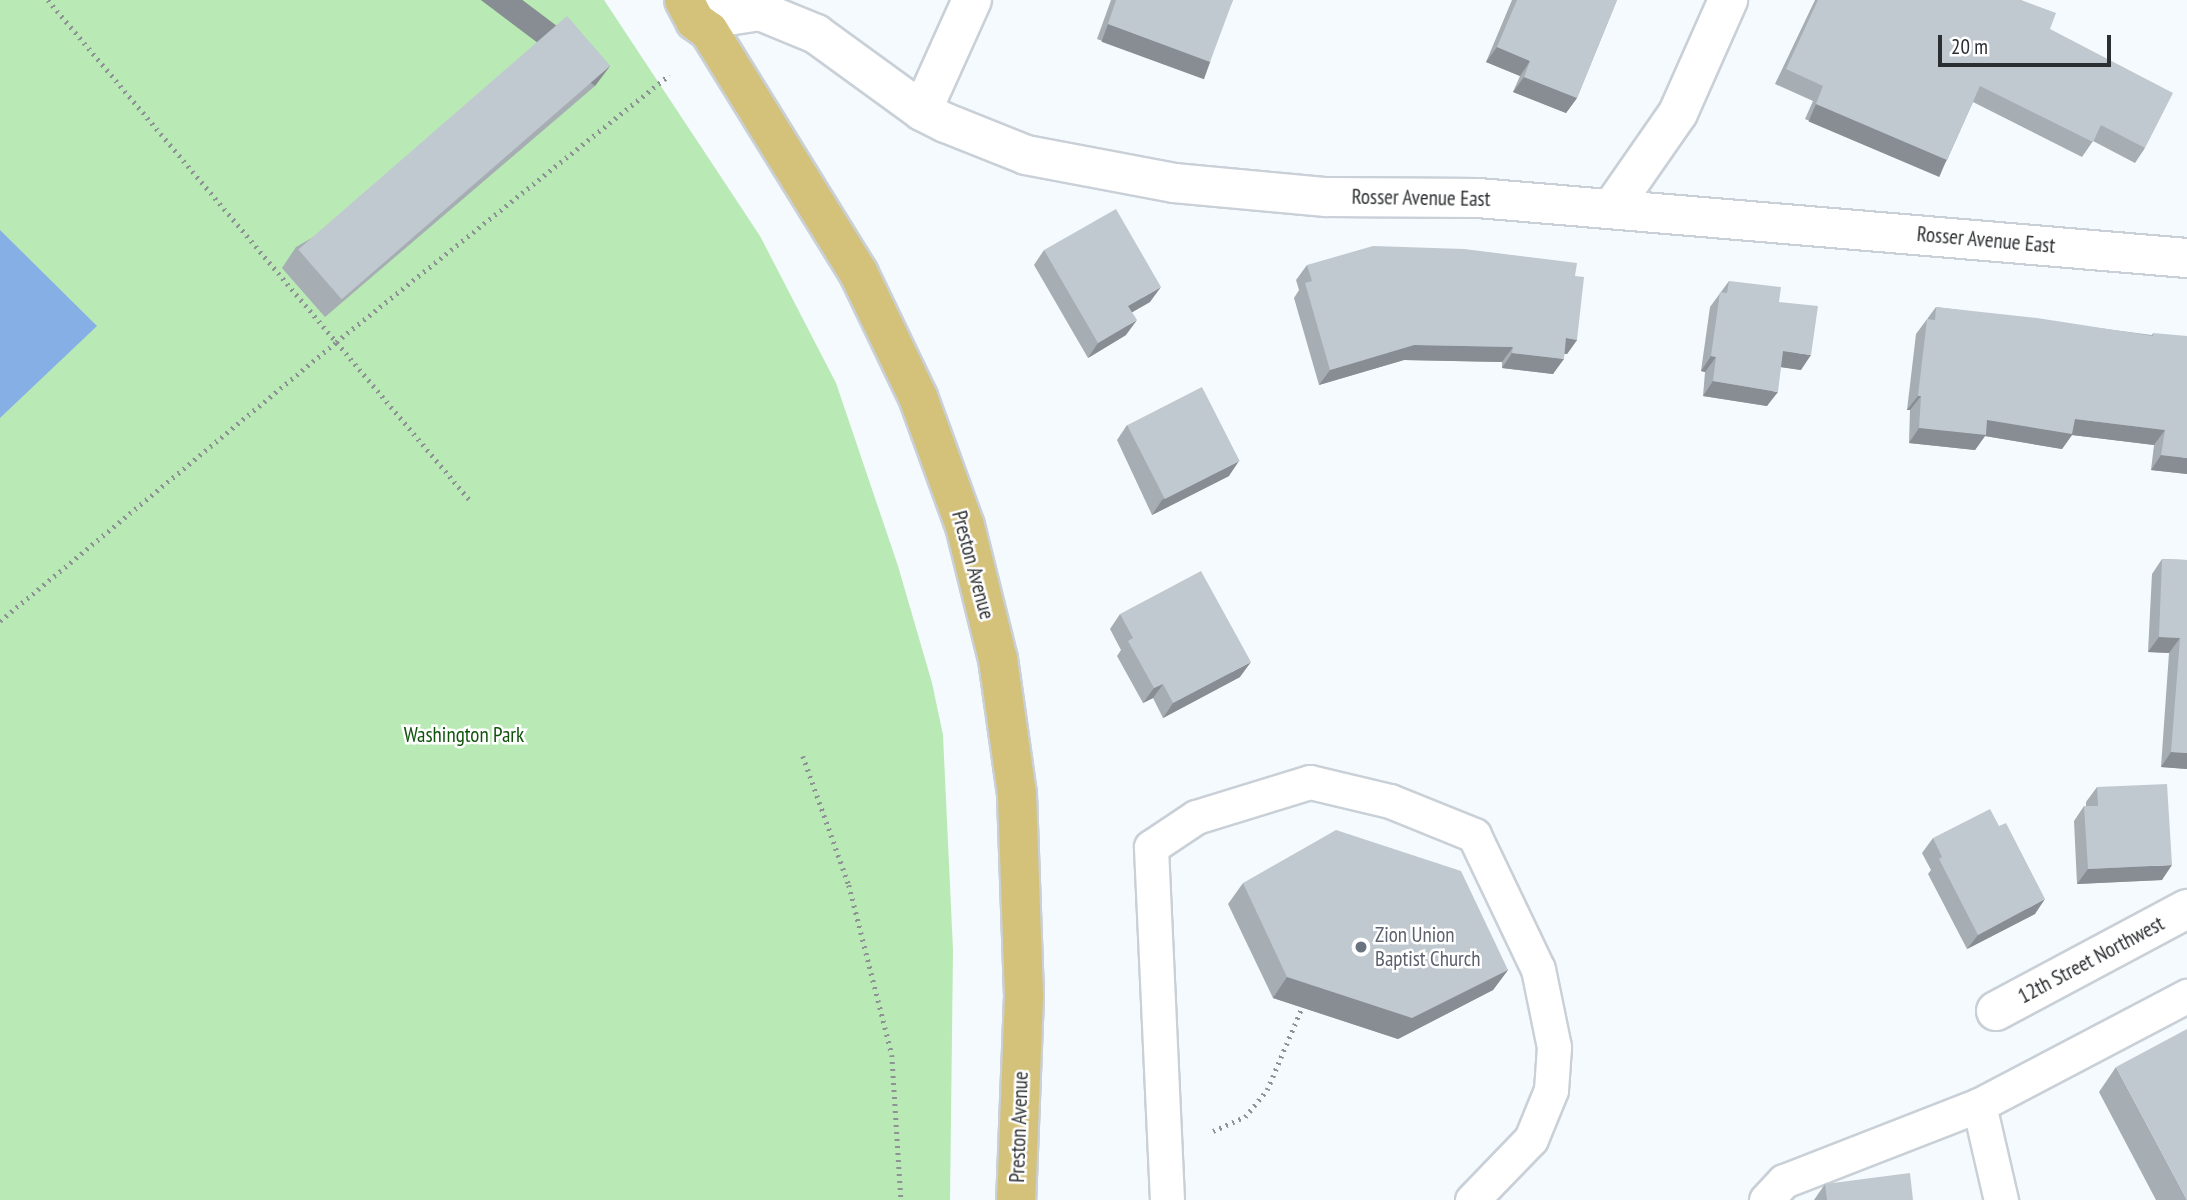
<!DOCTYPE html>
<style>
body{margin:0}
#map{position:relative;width:2187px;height:1200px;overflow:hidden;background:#f5fafe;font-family:"PT Sans Narrow",sans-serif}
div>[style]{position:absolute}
.green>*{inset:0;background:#b9e9b4}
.water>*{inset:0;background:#86afe6}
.path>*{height:4.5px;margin-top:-2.25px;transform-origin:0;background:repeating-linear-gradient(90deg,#8e9295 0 2px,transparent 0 7px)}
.roads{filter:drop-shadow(2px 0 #c9d0d7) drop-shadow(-2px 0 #c9d0d7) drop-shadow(0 2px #c9d0d7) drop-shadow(0 -2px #c9d0d7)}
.service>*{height:33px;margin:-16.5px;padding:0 16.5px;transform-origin:16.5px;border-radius:16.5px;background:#fff}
.minor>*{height:38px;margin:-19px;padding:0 19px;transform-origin:19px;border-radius:19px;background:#fff}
.primary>*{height:38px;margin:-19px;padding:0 19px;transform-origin:19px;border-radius:19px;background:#d4c27b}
.wall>*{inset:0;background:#a6adb3}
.shaded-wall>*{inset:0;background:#878d92;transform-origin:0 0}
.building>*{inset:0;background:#c1c9d0;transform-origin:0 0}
.dots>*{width:19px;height:19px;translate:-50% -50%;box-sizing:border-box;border:4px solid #fff;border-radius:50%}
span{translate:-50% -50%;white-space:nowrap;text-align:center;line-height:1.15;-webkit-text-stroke:5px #fff;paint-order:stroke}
.street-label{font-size:21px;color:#2c2f31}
.park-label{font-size:21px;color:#10540c}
.worship-label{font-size:21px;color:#5b616d}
.left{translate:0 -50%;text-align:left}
.scale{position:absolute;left:1938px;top:35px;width:173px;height:32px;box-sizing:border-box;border:4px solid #2c2f31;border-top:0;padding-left:9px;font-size:21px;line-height:24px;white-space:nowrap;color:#2c2f31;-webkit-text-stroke:5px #fff;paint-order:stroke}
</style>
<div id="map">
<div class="green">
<div style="clip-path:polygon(0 0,604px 0,760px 236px,836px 383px,898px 566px,932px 683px,943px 735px,953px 950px,950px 1200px,0 1200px)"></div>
</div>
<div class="water">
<div style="clip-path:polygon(0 230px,97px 326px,0 418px)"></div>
</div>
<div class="path">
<div style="left:48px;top:0;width:653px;rotate:49.85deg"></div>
<div style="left:0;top:621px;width:437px;rotate:-39.7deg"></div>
<div style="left:336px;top:342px;width:427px;rotate:-38.7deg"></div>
<div style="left:803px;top:756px;width:137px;rotate:70.4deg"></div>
<div style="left:849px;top:885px;width:175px;rotate:75.8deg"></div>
<div style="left:892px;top:1055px;width:145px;rotate:86.4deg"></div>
<div style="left:1213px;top:1131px;width:35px;rotate:-24deg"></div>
<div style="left:1245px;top:1117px;width:35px;rotate:-51deg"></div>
<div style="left:1267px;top:1090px;width:90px;rotate:-67.1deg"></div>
</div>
<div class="roads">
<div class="service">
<div style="left:1979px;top:1105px;width:98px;rotate:77deg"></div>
<div style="left:1167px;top:1200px;width:353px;rotate:-92.6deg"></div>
<div style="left:1151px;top:847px;width:54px;rotate:-33.7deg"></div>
<div style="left:1196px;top:817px;width:119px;rotate:-17.1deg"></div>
<div style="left:1310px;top:782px;width:82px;rotate:13.4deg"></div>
<div style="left:1390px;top:801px;width:91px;rotate:22deg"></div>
<div style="left:1474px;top:835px;width:148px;rotate:64.5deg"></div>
<div style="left:1538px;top:969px;width:80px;rotate:78.4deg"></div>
<div style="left:1554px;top:1047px;width:43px;rotate:94deg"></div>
<div style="left:1551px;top:1090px;width:53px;rotate:112.2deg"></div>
<div style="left:1531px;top:1139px;width:85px;rotate:134deg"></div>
<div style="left:1766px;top:1200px;width:26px;rotate:-47deg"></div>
<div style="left:1784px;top:1181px;width:209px;rotate:-21.3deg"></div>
<div style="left:1979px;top:1105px;width:235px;rotate:-27.7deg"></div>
</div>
<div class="minor">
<div style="left:695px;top:21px;width:66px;rotate:-8.7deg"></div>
<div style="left:760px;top:11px;width:61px;rotate:22.3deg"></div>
<div style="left:816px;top:34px;width:131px;rotate:36deg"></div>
<div style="left:922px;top:111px;width:27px;rotate:27deg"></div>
<div style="left:946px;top:123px;width:86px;rotate:21.8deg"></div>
<div style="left:1026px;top:155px;width:151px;rotate:10.7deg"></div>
<div style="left:1174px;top:183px;width:153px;rotate:5.3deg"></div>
<div style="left:1326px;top:197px;width:152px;rotate:0.4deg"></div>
<div style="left:1478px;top:198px;width:712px;rotate:4.84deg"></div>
<div style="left:922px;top:111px;width:122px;rotate:-65.8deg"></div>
<div style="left:1612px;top:208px;width:116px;rotate:-55.2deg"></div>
<div style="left:1678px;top:113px;width:124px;rotate:-66.1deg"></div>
<div style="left:1996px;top:1011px;width:217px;rotate:-28.1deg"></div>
</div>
<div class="primary">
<div style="left:684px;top:0;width:24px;rotate:62deg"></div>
<div style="left:695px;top:21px;width:17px;rotate:36deg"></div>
<div style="left:709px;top:31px;width:286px;rotate:58.3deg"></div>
<div style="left:859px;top:274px;width:136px;rotate:64.4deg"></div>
<div style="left:918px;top:397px;width:137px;rotate:70deg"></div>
<div style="left:965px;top:526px;width:137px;rotate:76.1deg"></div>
<div style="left:998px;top:659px;width:137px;rotate:82deg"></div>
<div style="left:1017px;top:795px;width:201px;rotate:88deg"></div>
<div style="left:1024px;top:996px;width:204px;rotate:92.2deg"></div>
</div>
</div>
<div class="wall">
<div style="clip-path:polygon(1111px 0,1233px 0,1200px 77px,1097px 39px)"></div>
<div style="clip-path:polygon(1512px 0,1617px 0,1577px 98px,1566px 113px,1513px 92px,1520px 76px,1486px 62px)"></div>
<div style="clip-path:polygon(1815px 0,2021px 0,2050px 29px,2145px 148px,2135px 163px,2093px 141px,2082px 157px,1973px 102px,1947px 160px,1937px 175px,1805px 119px,1813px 101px,1775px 84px)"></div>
<div style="clip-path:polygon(610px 66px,595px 86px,325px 317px,282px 268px,296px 247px)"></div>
<div style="clip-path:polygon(1044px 250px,1150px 302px,1132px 312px,1126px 335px,1088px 358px,1034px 265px)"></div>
<div style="clip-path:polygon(1307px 265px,1575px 276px,1577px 340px,1567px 354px,1564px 354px,1553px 374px,1502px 368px,1502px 362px,1404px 360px,1319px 385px,1294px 298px,1299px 290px,1296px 280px)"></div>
<div style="clip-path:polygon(1729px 281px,1779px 302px,1801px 370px,1781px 367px,1767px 406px,1703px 396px,1705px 372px,1701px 371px,1710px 307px)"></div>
<div style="clip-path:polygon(1936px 307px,2152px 335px,2153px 333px,2187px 474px,2151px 470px,2154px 445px,2072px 435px,2062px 449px,1985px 436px,1975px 450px,1909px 443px,1910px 410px,1907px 410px,1916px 334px)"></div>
<div style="clip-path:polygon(1127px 425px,1229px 476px,1152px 515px,1117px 440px)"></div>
<div style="clip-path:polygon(2162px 559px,2187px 560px,2187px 769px,2161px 767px,2169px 653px,2148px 652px,2152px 574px)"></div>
<div style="clip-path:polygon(1120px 614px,1240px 677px,1163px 718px,1153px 698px,1143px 703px,1117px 656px,1121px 650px,1110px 629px)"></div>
<div style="clip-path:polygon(2097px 787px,2162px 880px,2077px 884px,2074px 821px,2084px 806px,2086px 806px,2086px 802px)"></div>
<div style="clip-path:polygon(1933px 838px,2035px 914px,1967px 949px,1928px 874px,1931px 870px,1922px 853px)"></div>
<div style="clip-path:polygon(1243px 883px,1508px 970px,1493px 990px,1398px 1039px,1273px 998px,1228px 904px)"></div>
<div style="clip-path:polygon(2116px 1067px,2187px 1200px,2156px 1200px,2099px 1092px)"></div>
<div style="clip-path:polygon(1825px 1184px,1913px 1200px,1814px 1200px)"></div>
</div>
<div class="shaded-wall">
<div style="left:1108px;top:24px;width:109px;height:19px;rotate:20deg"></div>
<div style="clip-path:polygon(1497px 47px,1530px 61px,1520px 76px,1486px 62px)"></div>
<div style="left:610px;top:66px;width:25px;height:355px;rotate:127deg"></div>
<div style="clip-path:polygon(1524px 77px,1577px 98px,1566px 113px,1513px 92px)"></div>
<div style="left:1816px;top:104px;width:142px;height:19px;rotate:23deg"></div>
<div style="clip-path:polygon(1161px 287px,1150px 302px,1117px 321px,1128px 306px)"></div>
<div style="clip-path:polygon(1137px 320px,1126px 335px,1088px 358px,1098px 343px)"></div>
<div style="clip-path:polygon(1566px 338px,1577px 340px,1567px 354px,1556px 353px)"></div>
<div style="clip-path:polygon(1414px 345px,1513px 347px,1502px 362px,1404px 360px,1319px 385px,1330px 370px)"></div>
<div style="clip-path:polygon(1783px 351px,1811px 355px,1801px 370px,1773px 366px)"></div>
<div style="clip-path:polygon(1512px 353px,1564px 359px,1553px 374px,1502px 368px)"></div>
<div style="clip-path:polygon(1711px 356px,1716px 357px,1705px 372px,1701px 371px)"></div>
<div style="clip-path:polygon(1713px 381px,1778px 392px,1767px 406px,1703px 396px)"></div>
<div style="clip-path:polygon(1918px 396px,1921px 396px,1910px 410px,1907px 410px)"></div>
<div style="clip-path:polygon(2075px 419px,2165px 430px,2154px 445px,2072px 435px,2062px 449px,1985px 436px,1975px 450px,1909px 443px,1919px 428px,1987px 420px)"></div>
<div style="clip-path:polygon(2161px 455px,2187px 458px,2187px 474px,2151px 470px)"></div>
<div style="clip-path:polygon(1239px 461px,1229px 476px,1152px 515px,1162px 500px)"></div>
<div style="clip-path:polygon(2159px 637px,2180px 638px,2169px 653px,2148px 652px)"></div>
<div style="clip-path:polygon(1251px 662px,1240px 677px,1163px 718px,1173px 703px)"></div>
<div style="clip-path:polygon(1163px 684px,1153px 698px,1143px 703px,1154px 688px)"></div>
<div style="clip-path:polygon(2171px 752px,2187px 753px,2187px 769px,2161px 767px)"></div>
<div style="clip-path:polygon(2172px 865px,2162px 880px,2077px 884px,2088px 869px)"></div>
<div style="clip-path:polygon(2045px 899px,2035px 914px,1967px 949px,1978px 935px)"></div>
<div style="clip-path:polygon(1508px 970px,1493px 990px,1398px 1039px,1273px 998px,1287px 977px)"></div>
</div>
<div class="building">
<div style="clip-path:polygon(1116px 0,1233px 0,1210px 62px,1108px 24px)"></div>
<div style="clip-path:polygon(1517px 0,1617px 0,1577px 98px,1524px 77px,1530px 61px,1497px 47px)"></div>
<div style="clip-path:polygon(1818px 0,2021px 0,2056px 13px,2050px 29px,2173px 93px,2145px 148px,2101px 125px,2093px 142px,1980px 86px,1947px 160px,1816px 104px,1823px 86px,1786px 69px)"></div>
<div style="left:567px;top:16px;width:66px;height:356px;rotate:49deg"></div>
<div style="clip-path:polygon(1116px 209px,1161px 287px,1128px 306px,1137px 320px,1098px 343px,1044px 250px)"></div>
<div style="clip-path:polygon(1373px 246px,1464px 249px,1577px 263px,1575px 276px,1584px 277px,1577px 340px,1566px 338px,1564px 359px,1512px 353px,1513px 347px,1414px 345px,1330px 370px,1305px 283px,1312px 281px,1307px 265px)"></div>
<div style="clip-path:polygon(1729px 281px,1781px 287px,1779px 302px,1818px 306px,1811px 355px,1783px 351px,1778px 392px,1713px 381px,1716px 357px,1711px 356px,1720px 292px,1727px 293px)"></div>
<div style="clip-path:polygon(1936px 307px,2037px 318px,2153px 336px,2153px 333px,2187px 336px,2187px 458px,2161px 455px,2165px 430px,2075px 419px,2072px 434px,1987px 420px,1986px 435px,1919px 428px,1921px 396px,1918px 396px,1927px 319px,1935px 320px)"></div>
<div style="left:1202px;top:387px;width:83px;height:84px;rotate:63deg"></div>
<div style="clip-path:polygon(2162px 559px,2187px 560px,2187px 753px,2171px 752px,2180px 638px,2159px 637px)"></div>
<div style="clip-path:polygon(1201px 571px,1251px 662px,1173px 703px,1163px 684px,1154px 688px,1128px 641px,1133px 638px,1120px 614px)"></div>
<div style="clip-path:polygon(2167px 784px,2172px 865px,2088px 869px,2084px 806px,2098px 806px,2097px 787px)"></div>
<div style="clip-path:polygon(1990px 809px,1999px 826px,2006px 823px,2045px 899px,1978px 935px,1939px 859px,1942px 857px,1933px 838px)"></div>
<div style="clip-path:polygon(1336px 830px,1461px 871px,1508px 970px,1412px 1018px,1287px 977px,1243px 883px)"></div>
<div style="clip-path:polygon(2187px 1029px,2187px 1200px,2116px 1067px)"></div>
<div style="clip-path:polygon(1910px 1173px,1913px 1200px,1827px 1200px,1825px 1184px)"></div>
</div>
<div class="dots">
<div style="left:1361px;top:947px;background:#6b7280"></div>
</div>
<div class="street-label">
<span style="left:1421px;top:198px;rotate:1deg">Rosser Avenue East</span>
<span style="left:1986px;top:240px;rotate:5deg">Rosser Avenue East</span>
<span style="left:973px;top:565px;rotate:75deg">Preston Avenue</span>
<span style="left:2091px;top:960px;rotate:-28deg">12th Street Northwest</span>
<span style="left:1019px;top:1127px;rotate:-88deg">Preston Avenue</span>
</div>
<div class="park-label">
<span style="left:464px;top:735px">Washington Park</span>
</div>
<div class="worship-label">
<span class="left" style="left:1375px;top:947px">Zion Union<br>Baptist Church</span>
</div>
<div class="scale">20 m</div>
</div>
